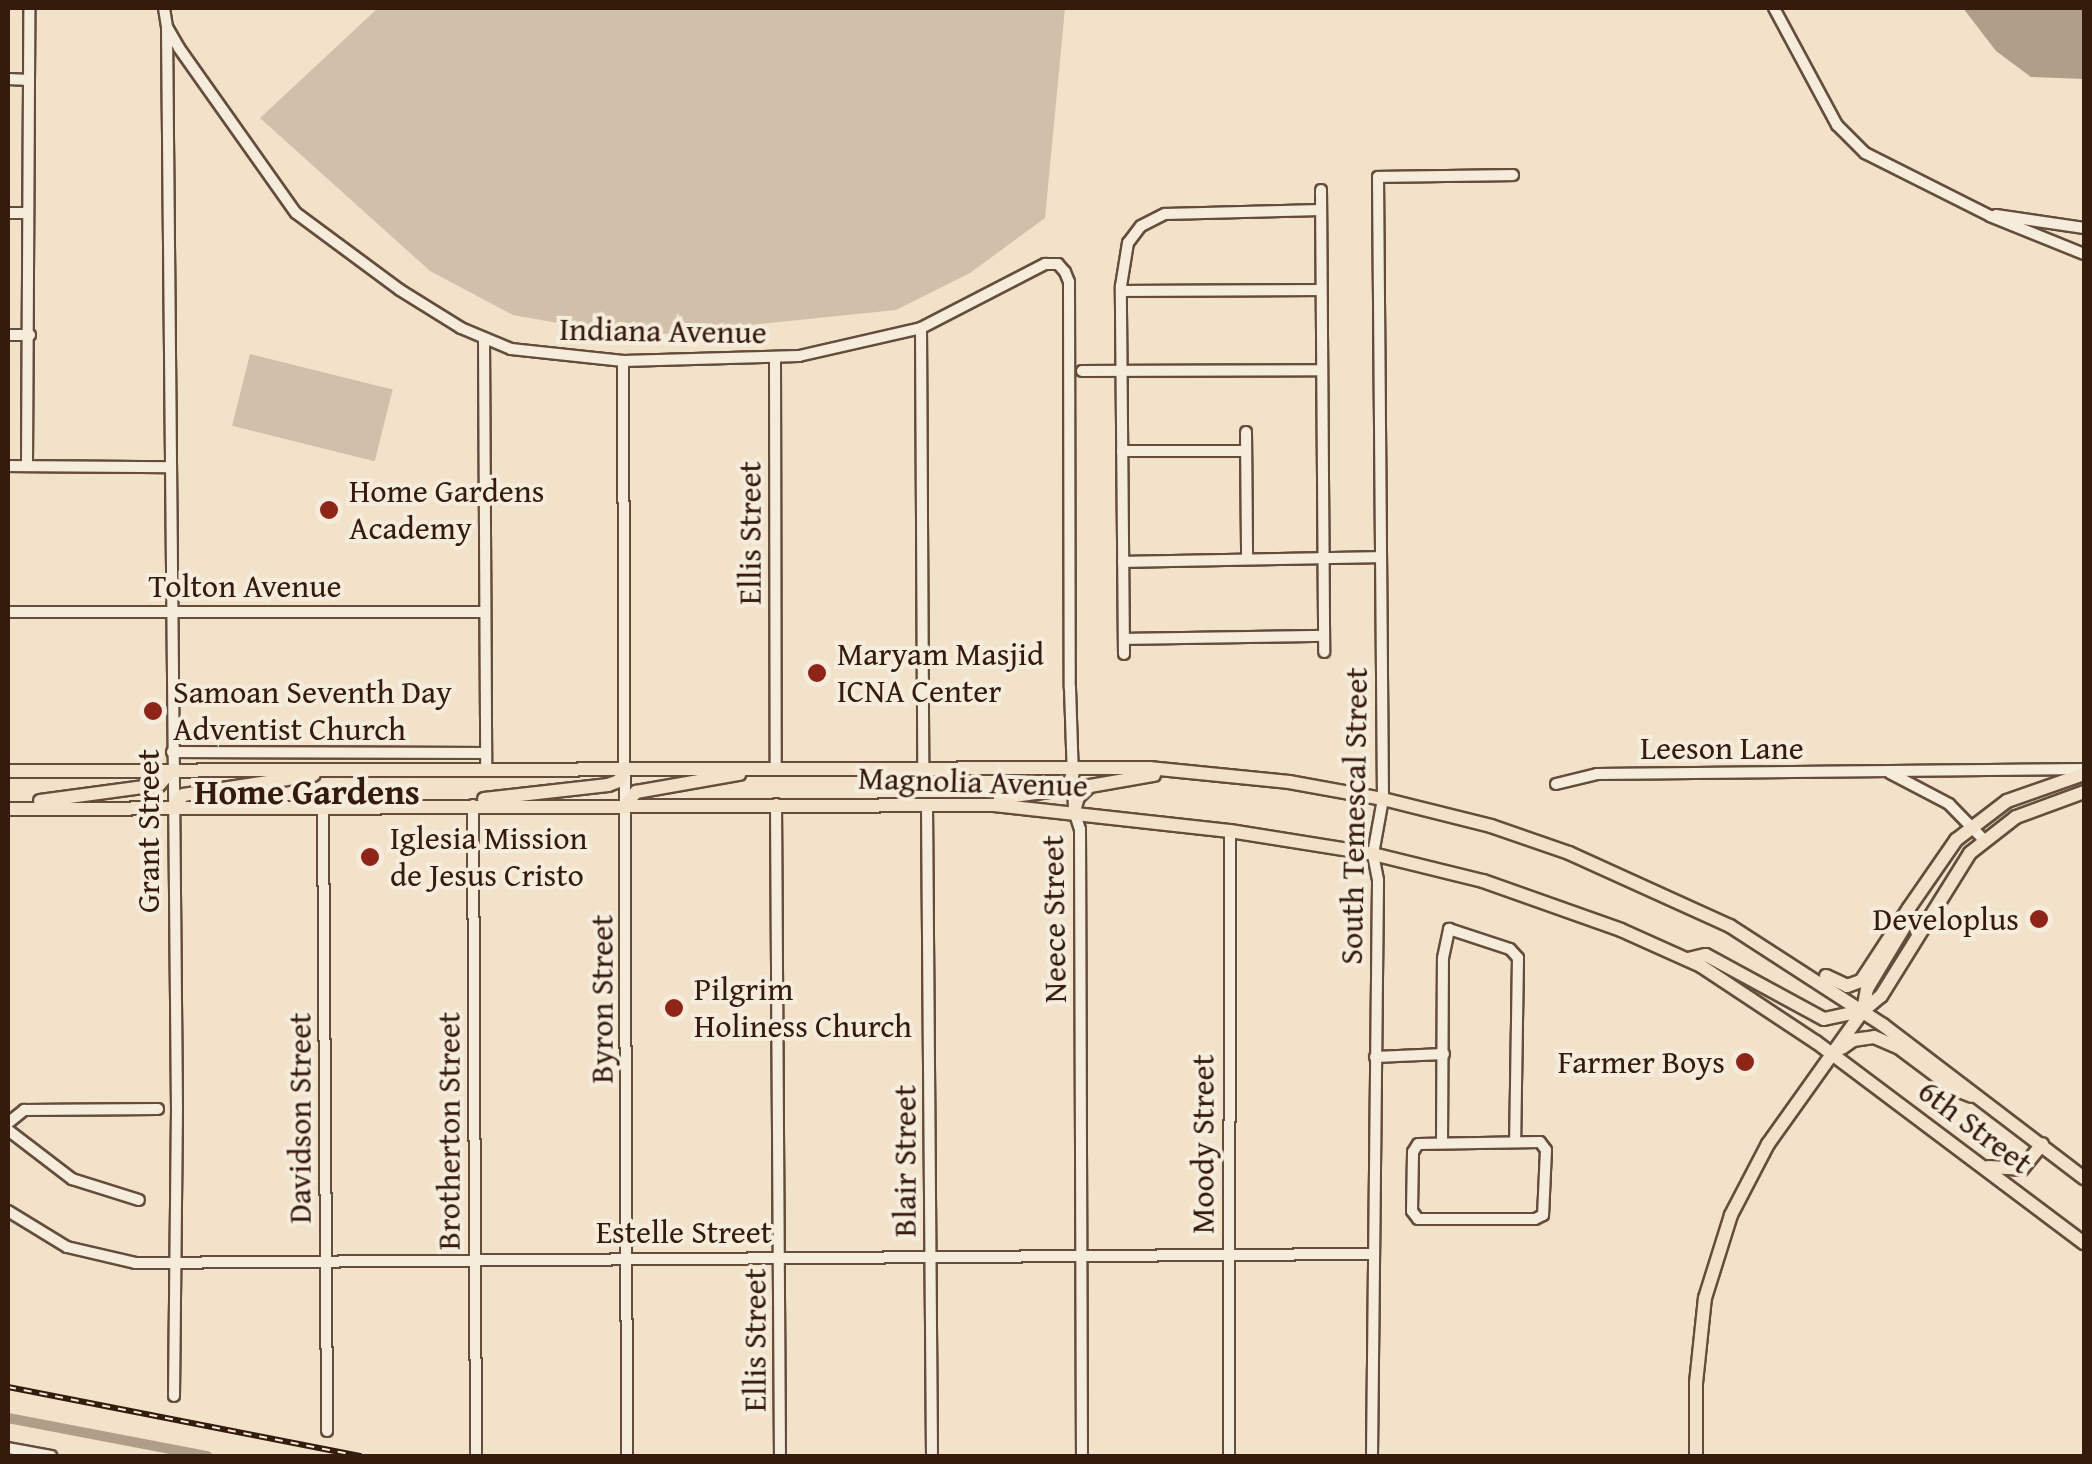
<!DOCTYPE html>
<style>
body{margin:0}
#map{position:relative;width:2092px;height:1464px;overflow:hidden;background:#f1e2c9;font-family:"Gentium Book Plus",serif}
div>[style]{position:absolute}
.green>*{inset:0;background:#d1c0a9;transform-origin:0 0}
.water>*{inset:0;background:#b19e89}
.stream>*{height:2.5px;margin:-1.25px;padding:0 1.25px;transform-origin:1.25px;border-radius:1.25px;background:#b19e89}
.canal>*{height:10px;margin:-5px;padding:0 5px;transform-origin:5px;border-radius:5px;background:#b19e89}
.roads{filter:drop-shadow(2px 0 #644d3b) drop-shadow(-2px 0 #644d3b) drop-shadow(0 2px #644d3b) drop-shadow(0 -2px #644d3b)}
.minor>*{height:10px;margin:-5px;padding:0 5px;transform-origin:5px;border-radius:5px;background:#f6ecdc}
.major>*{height:12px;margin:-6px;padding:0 6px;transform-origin:6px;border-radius:6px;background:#f1e2c9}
.rail>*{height:6px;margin-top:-3px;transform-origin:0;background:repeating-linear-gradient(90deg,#f6ecdc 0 8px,#351b0c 0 16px);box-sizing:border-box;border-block:2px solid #351b0c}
.dots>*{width:28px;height:28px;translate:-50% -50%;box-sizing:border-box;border:5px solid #f6ecdc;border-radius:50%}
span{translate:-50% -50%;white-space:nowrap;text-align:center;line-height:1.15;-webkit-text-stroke:8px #f6ecdc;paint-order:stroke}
.street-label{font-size:32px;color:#351b0c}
.poi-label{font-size:32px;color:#351b0c}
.left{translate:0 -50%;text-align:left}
.right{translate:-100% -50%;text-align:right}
.neighbourhood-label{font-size:35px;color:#351b0c;font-weight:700}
.frame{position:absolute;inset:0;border:10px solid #351b0c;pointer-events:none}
</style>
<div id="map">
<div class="green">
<div style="clip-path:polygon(378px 8px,1065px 8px,1045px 218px,970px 273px,896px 310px,635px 337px,513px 315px,430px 271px,260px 118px)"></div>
<div style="left:250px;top:354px;width:147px;height:74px;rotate:14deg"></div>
</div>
<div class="water">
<div style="clip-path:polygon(1963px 8px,2084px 8px,2084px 79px,2031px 77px,1996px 51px)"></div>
</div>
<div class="stream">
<div style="left:188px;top:1456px;width:4px;rotate:-56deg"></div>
</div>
<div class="canal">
<div style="left:8px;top:1418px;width:203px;rotate:10.8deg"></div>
</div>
<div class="roads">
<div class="minor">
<div style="left:164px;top:8px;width:19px;rotate:81deg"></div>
<div style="left:167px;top:27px;width:24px;rotate:60deg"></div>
<div style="left:179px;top:48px;width:202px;rotate:54.7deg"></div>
<div style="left:296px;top:213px;width:129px;rotate:36.5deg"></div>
<div style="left:400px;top:290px;width:72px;rotate:31.9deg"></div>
<div style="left:461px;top:328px;width:54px;rotate:22.8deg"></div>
<div style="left:511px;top:349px;width:113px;rotate:6.1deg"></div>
<div style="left:623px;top:361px;width:176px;rotate:-1.6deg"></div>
<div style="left:799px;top:356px;width:125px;rotate:-12.9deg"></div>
<div style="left:921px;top:328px;width:140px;rotate:-27.3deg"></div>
<div style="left:1045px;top:264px;width:13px"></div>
<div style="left:1058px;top:264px;width:11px;rotate:49deg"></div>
<div style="left:1065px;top:272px;width:11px;rotate:68deg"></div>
<div style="left:1069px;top:282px;width:406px;rotate:89.9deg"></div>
<div style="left:1070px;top:688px;width:123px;rotate:88.1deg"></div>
<div style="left:1074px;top:811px;width:19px;rotate:72deg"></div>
<div style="left:1080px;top:829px;width:627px;rotate:89.82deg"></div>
<div style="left:1774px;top:8px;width:133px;rotate:61.7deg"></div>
<div style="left:1837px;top:125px;width:40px;rotate:45deg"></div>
<div style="left:1865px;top:153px;width:140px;rotate:26.7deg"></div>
<div style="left:1990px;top:216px;width:101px;rotate:22deg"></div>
<div style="left:167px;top:28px;width:1081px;rotate:89.47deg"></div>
<div style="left:177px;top:1109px;width:287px;rotate:90.6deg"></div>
<div style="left:8px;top:79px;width:21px;rotate:3deg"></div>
<div style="left:1321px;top:190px;width:462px;rotate:89.6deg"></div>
<div style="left:8px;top:213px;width:18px"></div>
<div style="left:1996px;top:215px;width:89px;rotate:8.4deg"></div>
<div style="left:1121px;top:291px;width:200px;rotate:-0.3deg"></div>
<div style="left:921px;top:328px;width:439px;rotate:89.7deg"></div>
<div style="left:8px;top:335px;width:22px"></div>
<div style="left:484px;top:339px;width:430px;rotate:89.7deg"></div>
<div style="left:775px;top:359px;width:409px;rotate:89.9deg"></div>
<div style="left:623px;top:361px;width:1095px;rotate:89.79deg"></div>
<div style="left:1082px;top:371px;width:240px;rotate:-0.2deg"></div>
<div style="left:1246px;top:432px;width:127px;rotate:89.5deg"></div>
<div style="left:1122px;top:451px;width:124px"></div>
<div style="left:27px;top:465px;width:457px;rotate:-89.7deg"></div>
<div style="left:8px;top:466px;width:162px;rotate:0.4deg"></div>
<div style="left:1123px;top:562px;width:258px;rotate:-1.1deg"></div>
<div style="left:8px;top:612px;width:474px"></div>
<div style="left:1124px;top:639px;width:200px;rotate:-0.9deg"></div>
<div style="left:1124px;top:654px;width:368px;rotate:-90.5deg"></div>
<div style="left:1121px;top:286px;width:44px;rotate:-80.8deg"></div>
<div style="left:1128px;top:243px;width:21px;rotate:-53deg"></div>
<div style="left:1141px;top:226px;width:27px;rotate:-27deg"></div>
<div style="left:1165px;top:214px;width:156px;rotate:-1.5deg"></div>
<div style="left:172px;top:752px;width:314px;rotate:0.2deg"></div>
<div style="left:1890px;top:773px;width:67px;rotate:27.7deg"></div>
<div style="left:1949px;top:804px;width:52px;rotate:45.8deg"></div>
<div style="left:1556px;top:784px;width:42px;rotate:-13.7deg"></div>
<div style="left:1597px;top:774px;width:487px;rotate:-0.6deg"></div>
<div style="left:776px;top:804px;width:652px;rotate:89.65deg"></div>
<div style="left:323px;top:805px;width:626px;rotate:89.63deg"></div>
<div style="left:473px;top:805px;width:651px;rotate:89.74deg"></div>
<div style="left:927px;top:805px;width:651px;rotate:89.56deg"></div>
<div style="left:1375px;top:1057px;width:69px;rotate:-2.5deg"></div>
<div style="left:8px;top:1123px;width:21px;rotate:-39deg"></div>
<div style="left:24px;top:1110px;width:134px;rotate:-0.4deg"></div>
<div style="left:8px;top:1130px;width:81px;rotate:37.4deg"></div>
<div style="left:72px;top:1179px;width:70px;rotate:17.4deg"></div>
<div style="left:1540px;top:1142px;width:10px;rotate:53deg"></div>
<div style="left:1546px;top:1150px;width:65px;rotate:92.6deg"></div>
<div style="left:1543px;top:1215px;width:9px;rotate:153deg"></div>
<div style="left:1535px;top:1219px;width:117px;rotate:180deg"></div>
<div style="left:1418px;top:1219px;width:10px;rotate:-127deg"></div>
<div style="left:1412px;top:1211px;width:59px;rotate:-89deg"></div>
<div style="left:1413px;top:1152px;width:9px;rotate:-58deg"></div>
<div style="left:1418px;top:1144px;width:122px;rotate:-0.9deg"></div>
<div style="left:1442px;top:1143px;width:185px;rotate:-89.7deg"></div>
<div style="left:1443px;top:958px;width:30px;rotate:-78deg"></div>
<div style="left:1449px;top:929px;width:64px;rotate:18.2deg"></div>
<div style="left:1510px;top:949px;width:12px;rotate:48deg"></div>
<div style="left:1518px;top:958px;width:184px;rotate:90.9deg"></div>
<div style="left:8px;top:1211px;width:69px;rotate:31.4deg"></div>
<div style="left:67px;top:1247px;width:70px;rotate:13.2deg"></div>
<div style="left:135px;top:1263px;width:1239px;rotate:-0.42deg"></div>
<div style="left:8px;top:1448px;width:44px;rotate:10.5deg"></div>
<div style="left:1229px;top:1456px;width:625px;rotate:-89.91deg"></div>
<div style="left:1372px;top:1456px;width:576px;rotate:-89.4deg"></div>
<div style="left:1378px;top:880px;width:26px;rotate:-101deg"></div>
<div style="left:1373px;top:854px;width:56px;rotate:-79.7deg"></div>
<div style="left:1383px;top:799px;width:622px;rotate:-90.46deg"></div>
<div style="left:1378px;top:177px;width:135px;rotate:-0.8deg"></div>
</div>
<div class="major">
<div style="left:8px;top:771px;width:1141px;rotate:-0.15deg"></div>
<div style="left:1149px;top:768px;width:141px;rotate:5.7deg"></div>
<div style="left:1289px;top:782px;width:96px;rotate:10.3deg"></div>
<div style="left:1383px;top:799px;width:111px;rotate:14deg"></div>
<div style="left:1491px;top:826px;width:83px;rotate:19.1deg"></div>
<div style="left:1569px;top:853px;width:177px;rotate:24.4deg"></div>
<div style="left:1730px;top:926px;width:182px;rotate:32.9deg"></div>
<div style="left:1883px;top:1025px;width:253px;rotate:37.3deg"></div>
<div style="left:1000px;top:798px;width:59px;rotate:-7.9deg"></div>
<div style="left:1058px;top:790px;width:14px;rotate:-34deg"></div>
<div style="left:1070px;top:782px;width:14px;rotate:-73deg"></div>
<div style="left:484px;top:799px;width:125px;rotate:-6.4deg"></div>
<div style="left:608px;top:785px;width:12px;rotate:-20deg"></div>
<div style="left:619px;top:781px;width:15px;rotate:-62deg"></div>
<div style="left:40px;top:801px;width:120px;rotate:-7.7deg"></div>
<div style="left:159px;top:785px;width:20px;rotate:-49deg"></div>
<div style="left:626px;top:804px;width:16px;rotate:-50deg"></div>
<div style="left:636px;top:792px;width:105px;rotate:-9.9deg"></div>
<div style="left:173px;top:808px;width:16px;rotate:-52deg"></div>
<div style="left:183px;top:795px;width:132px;rotate:-8.7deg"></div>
<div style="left:8px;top:809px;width:986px;rotate:-0.23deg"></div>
<div style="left:994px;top:805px;width:237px;rotate:6.3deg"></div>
<div style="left:1230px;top:831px;width:145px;rotate:9.1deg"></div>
<div style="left:1373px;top:854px;width:113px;rotate:13.8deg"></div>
<div style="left:1483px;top:881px;width:146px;rotate:19.5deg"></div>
<div style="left:1621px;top:930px;width:88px;rotate:24.2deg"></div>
<div style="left:1701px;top:966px;width:138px;rotate:33.5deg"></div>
<div style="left:1816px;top:1042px;width:335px;rotate:36.9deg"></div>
<div style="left:1074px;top:811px;width:15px;rotate:-74deg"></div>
<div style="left:1078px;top:797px;width:16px;rotate:-43deg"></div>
<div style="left:1090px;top:786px;width:65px;rotate:-9.8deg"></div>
<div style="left:1688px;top:959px;width:18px;rotate:-13deg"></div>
<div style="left:1706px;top:955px;width:134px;rotate:28.5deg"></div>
<div style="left:1824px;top:1019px;width:40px;rotate:-12deg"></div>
<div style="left:1826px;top:976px;width:23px;rotate:25deg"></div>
<div style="left:1847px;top:986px;width:15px;rotate:-20deg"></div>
<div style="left:1861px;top:981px;width:87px;rotate:-56.7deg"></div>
<div style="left:1863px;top:1011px;width:22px;rotate:-80deg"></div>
<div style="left:1867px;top:989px;width:82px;rotate:-59deg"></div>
<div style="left:1909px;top:919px;width:11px;rotate:-90deg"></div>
<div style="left:1909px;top:908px;width:83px;rotate:-55.3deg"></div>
<div style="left:1956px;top:840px;width:64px;rotate:-37.4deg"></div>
<div style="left:2007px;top:801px;width:82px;rotate:-19.3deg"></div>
<div style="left:1842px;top:1048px;width:14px;rotate:-36deg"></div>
<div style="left:1853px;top:1040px;width:21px;rotate:-8deg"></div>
<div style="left:1874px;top:1037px;width:26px;rotate:23deg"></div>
<div style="left:1898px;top:1047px;width:70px;rotate:36.9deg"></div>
<div style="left:1954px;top:1089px;width:19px;rotate:21deg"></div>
<div style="left:1988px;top:1167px;width:34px;rotate:3deg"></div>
<div style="left:2022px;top:1169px;width:32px;rotate:-51deg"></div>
<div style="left:1696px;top:1456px;width:73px;rotate:-90deg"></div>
<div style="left:1696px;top:1383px;width:85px;rotate:-84deg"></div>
<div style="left:1705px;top:1298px;width:87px;rotate:-72.6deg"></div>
<div style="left:1731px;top:1215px;width:80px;rotate:-62.5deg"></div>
<div style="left:1768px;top:1144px;width:163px;rotate:-54.5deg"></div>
<div style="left:1863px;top:1011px;width:23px;rotate:-40deg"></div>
<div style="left:1881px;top:996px;width:168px;rotate:-58.1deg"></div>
<div style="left:1970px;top:853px;width:58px;rotate:-38deg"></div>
<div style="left:2016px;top:817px;width:72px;rotate:-20.2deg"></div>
</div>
</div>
<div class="rail">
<div style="left:8px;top:1387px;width:360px;rotate:11.1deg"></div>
</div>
<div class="dots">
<div style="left:329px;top:510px;background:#8f2418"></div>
<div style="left:817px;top:673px;background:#8f2418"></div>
<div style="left:153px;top:711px;background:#8f2418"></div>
<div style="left:370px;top:857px;background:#8f2418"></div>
<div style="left:2039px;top:919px;background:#8f2418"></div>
<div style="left:674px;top:1008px;background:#8f2418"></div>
<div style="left:1745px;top:1062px;background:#8f2418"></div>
</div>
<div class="street-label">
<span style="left:663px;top:331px;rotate:1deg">Indiana Avenue</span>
<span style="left:750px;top:533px;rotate:-90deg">Ellis Street</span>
<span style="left:245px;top:586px">Tolton Avenue</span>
<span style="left:1722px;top:748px">Leeson Lane</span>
<span style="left:973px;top:782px;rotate:2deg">Magnolia Avenue</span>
<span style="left:1354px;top:816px;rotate:-89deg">South Temescal Street</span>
<span style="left:148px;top:831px;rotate:-90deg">Grant Street</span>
<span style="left:1054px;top:919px;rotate:-91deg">Neece Street</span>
<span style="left:602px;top:999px;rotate:-90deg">Byron Street</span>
<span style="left:300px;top:1118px;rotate:-90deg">Davidson Street</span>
<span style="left:1975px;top:1127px;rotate:37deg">6th Street</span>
<span style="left:449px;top:1131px;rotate:-90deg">Brotherton Street</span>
<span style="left:1203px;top:1144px;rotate:-90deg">Moody Street</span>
<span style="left:905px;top:1161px;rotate:-90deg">Blair Street</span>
<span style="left:684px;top:1232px">Estelle Street</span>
<span style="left:755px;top:1340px;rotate:-90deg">Ellis Street</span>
</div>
<div class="poi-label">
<span class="left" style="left:349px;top:510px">Home Gardens<br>Academy</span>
<span class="left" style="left:837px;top:673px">Maryam Masjid<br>ICNA Center</span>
<span class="left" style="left:173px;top:711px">Samoan Seventh Day<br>Adventist Church</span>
<span class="left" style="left:390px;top:857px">Iglesia Mission<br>de Jesus Cristo</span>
<span class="right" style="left:2019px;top:919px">Developlus</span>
<span class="left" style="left:694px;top:1008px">Pilgrim<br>Holiness Church</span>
<span class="right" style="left:1725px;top:1062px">Farmer Boys</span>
</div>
<div class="neighbourhood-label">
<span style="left:307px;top:792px">Home Gardens</span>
</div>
<div class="frame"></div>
</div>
